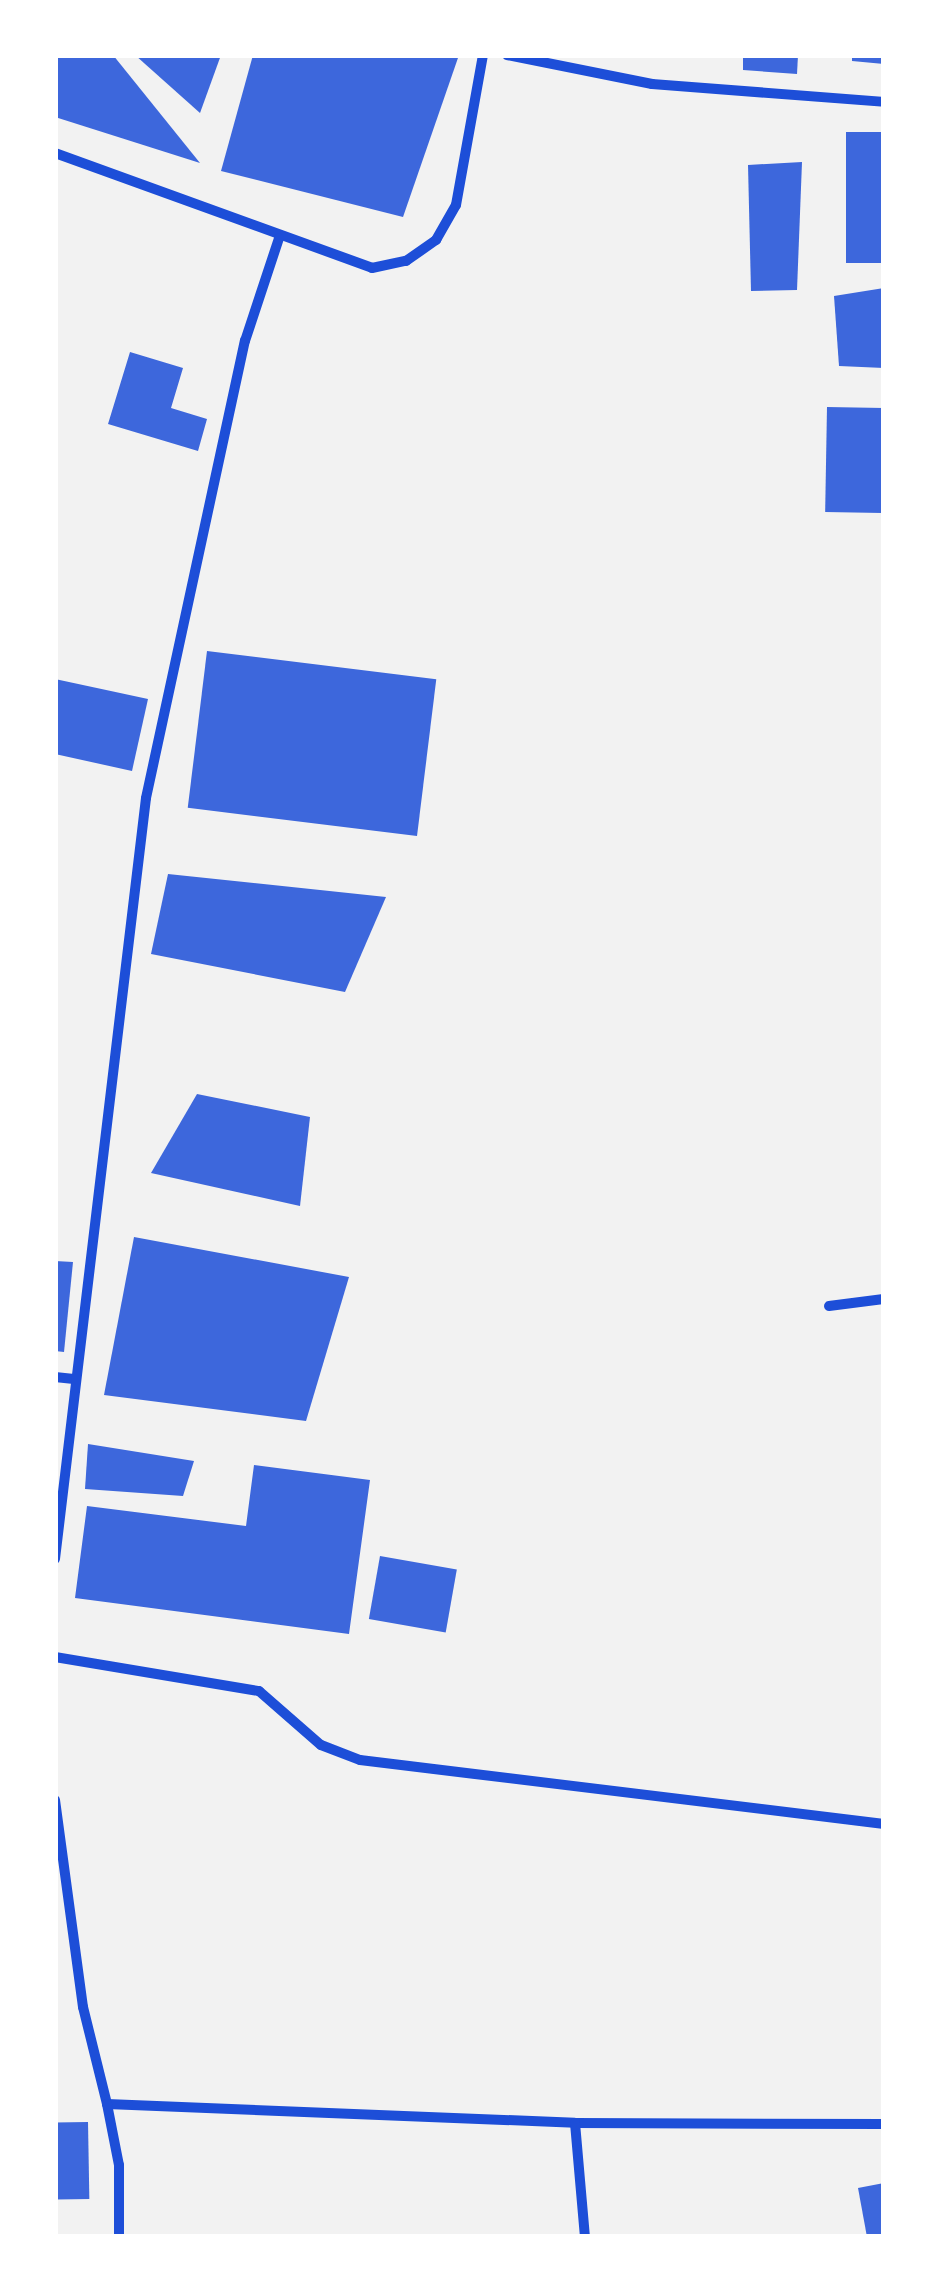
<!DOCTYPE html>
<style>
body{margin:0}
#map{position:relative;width:939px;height:2292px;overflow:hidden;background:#f2f2f2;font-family:Cabin,sans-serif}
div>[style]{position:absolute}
.building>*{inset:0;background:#3d67dc;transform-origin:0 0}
.minor>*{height:10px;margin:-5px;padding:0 5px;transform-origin:5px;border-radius:5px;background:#1d4ed8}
span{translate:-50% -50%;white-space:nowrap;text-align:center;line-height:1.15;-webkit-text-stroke:8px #fff;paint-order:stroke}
.frame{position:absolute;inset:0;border:58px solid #fff;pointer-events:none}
</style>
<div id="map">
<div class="building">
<div style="clip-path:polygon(55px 55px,113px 55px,200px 163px,55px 117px)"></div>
<div style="clip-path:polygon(135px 55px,221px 55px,200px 113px)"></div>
<div style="clip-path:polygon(253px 55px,459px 55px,403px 217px,221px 171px)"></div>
<div style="clip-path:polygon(743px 55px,798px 55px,797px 74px,743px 70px)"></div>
<div style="clip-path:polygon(852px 55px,884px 55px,884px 64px,852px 61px)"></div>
<div style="left:884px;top:132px;width:131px;height:38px;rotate:90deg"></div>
<div style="clip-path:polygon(802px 162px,797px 290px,751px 291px,748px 165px)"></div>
<div style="clip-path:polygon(884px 288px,884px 368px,839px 366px,834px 296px)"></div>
<div style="clip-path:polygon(130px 352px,183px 368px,171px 408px,207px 419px,198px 451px,108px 424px)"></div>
<div style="left:827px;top:407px;width:57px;height:105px;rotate:1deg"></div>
<div style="left:207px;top:651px;width:231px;height:158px;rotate:7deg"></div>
<div style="clip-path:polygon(55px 679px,148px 699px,132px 771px,55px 754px)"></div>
<div style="clip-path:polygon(168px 874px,386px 897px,345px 992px,151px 954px)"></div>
<div style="clip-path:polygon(197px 1094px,310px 1117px,300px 1206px,151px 1173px)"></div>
<div style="clip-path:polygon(134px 1237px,349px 1277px,306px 1421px,104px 1395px)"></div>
<div style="clip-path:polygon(55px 1261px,73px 1262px,64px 1352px,55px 1351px)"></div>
<div style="clip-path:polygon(88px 1444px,194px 1461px,183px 1496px,85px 1489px)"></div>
<div style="clip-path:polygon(254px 1465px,370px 1480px,349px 1634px,75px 1598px,87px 1506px,246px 1526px)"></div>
<div style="left:380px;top:1556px;width:78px;height:64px;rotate:10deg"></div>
<div style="left:88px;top:2122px;width:77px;height:33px;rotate:89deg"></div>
<div style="clip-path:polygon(884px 2183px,884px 2237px,867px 2237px,858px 2188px)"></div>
</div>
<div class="minor">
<div style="left:507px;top:55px;width:148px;rotate:11.3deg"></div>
<div style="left:652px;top:84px;width:233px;rotate:4.4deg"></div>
<div style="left:55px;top:153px;width:337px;rotate:19.9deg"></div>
<div style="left:372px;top:268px;width:35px;rotate:-12deg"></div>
<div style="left:406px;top:261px;width:37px;rotate:-35deg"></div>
<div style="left:436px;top:240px;width:40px;rotate:-60.3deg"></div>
<div style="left:456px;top:205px;width:152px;rotate:-79.8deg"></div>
<div style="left:829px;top:1306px;width:55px;rotate:-7.3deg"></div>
<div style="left:55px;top:1377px;width:19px;rotate:6deg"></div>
<div style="left:55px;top:1559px;width:766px;rotate:-83.18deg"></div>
<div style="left:146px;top:798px;width:468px;rotate:-77.8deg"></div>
<div style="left:245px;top:341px;width:108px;rotate:-71.7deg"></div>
<div style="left:55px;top:1657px;width:207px;rotate:9.5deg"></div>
<div style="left:259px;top:1691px;width:82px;rotate:41.1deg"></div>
<div style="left:321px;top:1745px;width:42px;rotate:21deg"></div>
<div style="left:360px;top:1760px;width:528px;rotate:6.96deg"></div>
<div style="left:55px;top:1800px;width:209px;rotate:82.3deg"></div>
<div style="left:83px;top:2007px;width:100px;rotate:76.1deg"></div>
<div style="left:107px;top:2104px;width:468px;rotate:2.3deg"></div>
<div style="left:575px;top:2123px;width:309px;rotate:0.2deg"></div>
<div style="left:107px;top:2104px;width:62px;rotate:78.9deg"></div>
<div style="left:119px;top:2165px;width:72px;rotate:90deg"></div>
<div style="left:575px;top:2123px;width:114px;rotate:85deg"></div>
</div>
<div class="frame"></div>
</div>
